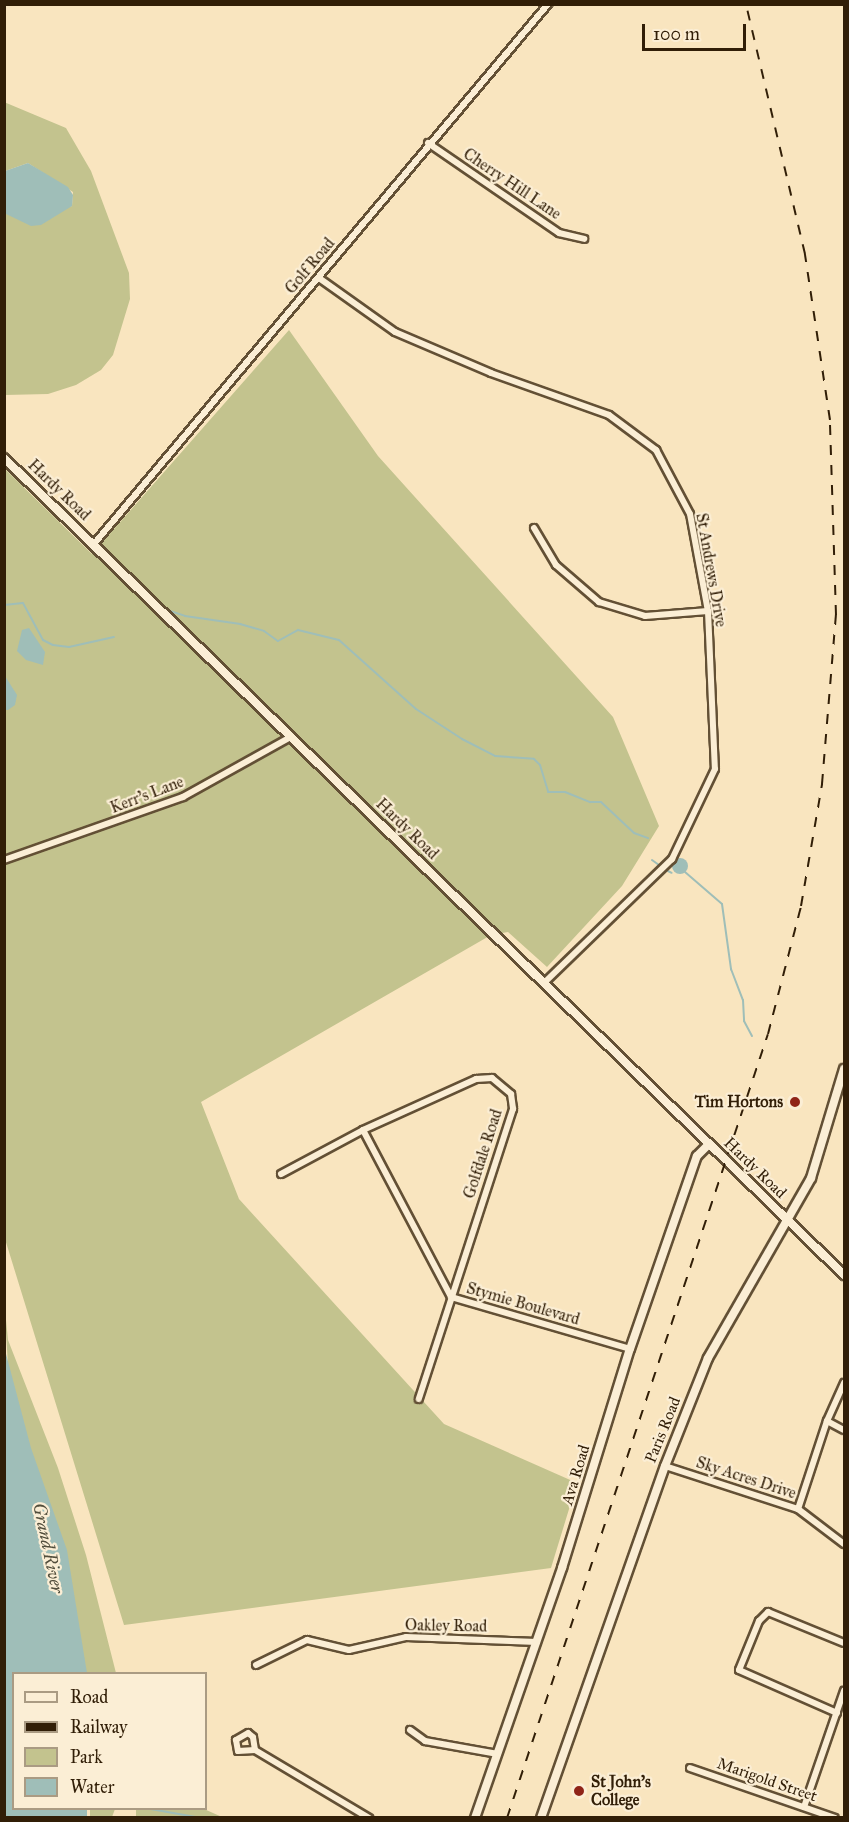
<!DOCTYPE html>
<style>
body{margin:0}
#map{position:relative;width:849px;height:1822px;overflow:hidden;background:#f9e5bf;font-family:"IM FELL Great Primer",serif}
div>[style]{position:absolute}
.green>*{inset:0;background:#c3c38e}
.water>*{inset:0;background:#9fbeb8}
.round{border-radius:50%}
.stream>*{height:2px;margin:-1px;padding:0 1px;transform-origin:1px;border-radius:1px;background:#9fbeb8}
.roads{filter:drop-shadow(2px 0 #635035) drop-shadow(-2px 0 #635035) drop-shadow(0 2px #635035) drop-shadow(0 -2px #635035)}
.street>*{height:6px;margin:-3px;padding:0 3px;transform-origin:3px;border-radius:3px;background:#fbeed5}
.secondary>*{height:8px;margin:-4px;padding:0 4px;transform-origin:4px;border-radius:4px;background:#fbeed5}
.rail>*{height:2px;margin-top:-1px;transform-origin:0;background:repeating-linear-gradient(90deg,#311e07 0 10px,transparent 0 20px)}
.dots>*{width:16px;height:16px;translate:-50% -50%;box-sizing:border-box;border:3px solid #fbeed5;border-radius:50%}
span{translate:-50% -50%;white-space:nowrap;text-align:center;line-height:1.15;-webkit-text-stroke:4.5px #fbeed5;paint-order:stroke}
.street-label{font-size:16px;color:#311e07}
.poi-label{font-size:16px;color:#311e07;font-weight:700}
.right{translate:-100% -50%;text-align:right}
.left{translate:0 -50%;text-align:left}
.water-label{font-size:18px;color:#524e3c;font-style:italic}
.frame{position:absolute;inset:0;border:6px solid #311e07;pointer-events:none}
.legend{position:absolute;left:12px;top:1672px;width:195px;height:138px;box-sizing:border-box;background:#fbeed5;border:2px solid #aa9b83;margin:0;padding:8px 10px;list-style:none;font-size:18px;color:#311e07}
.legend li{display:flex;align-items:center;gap:12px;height:30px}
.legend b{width:30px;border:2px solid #aa9b83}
.scale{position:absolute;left:642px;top:24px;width:104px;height:27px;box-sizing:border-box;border:3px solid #311e07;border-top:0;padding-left:8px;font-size:18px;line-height:21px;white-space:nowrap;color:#311e07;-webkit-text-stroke:4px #fbeed5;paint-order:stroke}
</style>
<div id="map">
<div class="green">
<div style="clip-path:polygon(4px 102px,66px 128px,91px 171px,129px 273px,130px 299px,113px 355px,101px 370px,76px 385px,48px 394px,5px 395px,5px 213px,25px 221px,72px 206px,73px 192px,28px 163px,5px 171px)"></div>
<div style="clip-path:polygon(289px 330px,378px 456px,613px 717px,659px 826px,622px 886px,547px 967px,508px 932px,491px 935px,201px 1102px,239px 1199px,444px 1424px,577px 1483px,551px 1568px,124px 1625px,5px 1239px,5px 469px,92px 554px)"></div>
<div style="clip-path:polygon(4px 1300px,8px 1340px,58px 1468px,86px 1555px,116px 1673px,84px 1673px,9px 1382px)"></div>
<div style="clip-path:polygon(90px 1809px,90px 1808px,115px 1809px,112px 1817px,90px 1817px)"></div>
<div style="clip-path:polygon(136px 1809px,204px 1809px,222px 1817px,136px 1817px)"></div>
</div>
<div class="water">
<div style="clip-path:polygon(28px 163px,68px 187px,73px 195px,72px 206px,41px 225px,31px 226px,4px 213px,5px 171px)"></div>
<div style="clip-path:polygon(29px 628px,45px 652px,43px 665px,26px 660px,17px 651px,22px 630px)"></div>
<div style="clip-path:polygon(5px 676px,17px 695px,15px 705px,8px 710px,5px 710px)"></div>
<div class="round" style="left:672px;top:858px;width:16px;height:16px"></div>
<div style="clip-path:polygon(5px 1350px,31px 1448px,67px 1550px,87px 1673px,14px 1674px,14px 1808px,87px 1809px,87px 1817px,5px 1817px)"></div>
</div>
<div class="stream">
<div style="left:4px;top:605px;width:19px;rotate:-6deg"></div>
<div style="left:23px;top:603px;width:42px;rotate:61.6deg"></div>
<div style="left:43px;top:640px;width:11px;rotate:27deg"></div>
<div style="left:53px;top:645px;width:16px;rotate:7deg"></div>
<div style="left:69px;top:647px;width:46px;rotate:-12.5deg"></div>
<div style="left:167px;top:610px;width:19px;rotate:18deg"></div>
<div style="left:185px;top:616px;width:56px;rotate:8.3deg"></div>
<div style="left:240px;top:624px;width:25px;rotate:16deg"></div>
<div style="left:264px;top:631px;width:17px;rotate:36deg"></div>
<div style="left:278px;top:641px;width:23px;rotate:-29deg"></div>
<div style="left:298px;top:630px;width:42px;rotate:13.7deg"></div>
<div style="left:339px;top:640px;width:103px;rotate:41.9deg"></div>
<div style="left:416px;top:709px;width:55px;rotate:33.1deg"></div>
<div style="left:462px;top:739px;width:37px;rotate:27deg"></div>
<div style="left:495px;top:756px;width:39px;rotate:4deg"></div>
<div style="left:534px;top:759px;width:8px;rotate:45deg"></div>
<div style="left:540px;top:765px;width:28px;rotate:73deg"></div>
<div style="left:548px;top:792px;width:17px"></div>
<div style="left:565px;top:792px;width:27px;rotate:22deg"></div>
<div style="left:590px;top:802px;width:11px"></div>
<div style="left:601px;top:802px;width:45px;rotate:43.2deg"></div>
<div style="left:634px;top:833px;width:15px;rotate:20deg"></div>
<div style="left:652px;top:860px;width:9px;rotate:36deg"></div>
<div style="left:668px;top:871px;width:4px;rotate:27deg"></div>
<div style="left:685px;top:872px;width:49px;rotate:40.9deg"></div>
<div style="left:722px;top:904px;width:66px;rotate:82.1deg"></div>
<div style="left:731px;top:969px;width:33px;rotate:69deg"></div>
<div style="left:743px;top:1000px;width:21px;rotate:87deg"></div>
<div style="left:744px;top:1021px;width:17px;rotate:62deg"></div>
<div style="left:145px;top:1808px;width:57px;rotate:10.1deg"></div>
</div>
<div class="roads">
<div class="street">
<div style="left:428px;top:143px;width:159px;rotate:34.5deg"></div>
<div style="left:559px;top:233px;width:26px;rotate:13deg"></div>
<div style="left:319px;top:278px;width:93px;rotate:35.4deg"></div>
<div style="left:395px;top:332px;width:104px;rotate:23.1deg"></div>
<div style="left:491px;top:373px;width:125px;rotate:19.6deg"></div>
<div style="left:609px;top:415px;width:59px;rotate:36.7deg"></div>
<div style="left:656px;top:450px;width:72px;rotate:62deg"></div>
<div style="left:690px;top:514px;width:99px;rotate:79.5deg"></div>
<div style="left:708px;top:611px;width:158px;rotate:87.5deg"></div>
<div style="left:715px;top:769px;width:100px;rotate:115.5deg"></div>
<div style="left:672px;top:859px;width:178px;rotate:135.9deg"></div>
<div style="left:534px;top:528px;width:43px;rotate:59.3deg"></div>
<div style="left:556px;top:565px;width:57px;rotate:40.7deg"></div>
<div style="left:599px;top:602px;width:48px;rotate:16.9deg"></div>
<div style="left:645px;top:616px;width:63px;rotate:-4.5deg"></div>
<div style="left:93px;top:545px;width:707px;rotate:-49.93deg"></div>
<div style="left:4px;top:860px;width:190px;rotate:-19.4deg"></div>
<div style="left:183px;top:797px;width:124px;rotate:-29.1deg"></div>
<div style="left:363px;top:1130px;width:189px;rotate:62.2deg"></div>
<div style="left:451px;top:1297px;width:186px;rotate:16.2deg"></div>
<div style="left:281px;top:1174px;width:93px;rotate:-28.2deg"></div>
<div style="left:363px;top:1130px;width:124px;rotate:-24.3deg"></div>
<div style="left:476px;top:1079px;width:16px;rotate:-4deg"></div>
<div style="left:492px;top:1078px;width:25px;rotate:40deg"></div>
<div style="left:511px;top:1094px;width:15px;rotate:82deg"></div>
<div style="left:513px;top:1109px;width:305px;rotate:108deg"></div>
<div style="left:827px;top:1421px;width:19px;rotate:28deg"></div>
<div style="left:665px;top:1466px;width:140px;rotate:17.9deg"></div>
<div style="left:798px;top:1509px;width:58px;rotate:37.3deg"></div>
<div style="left:798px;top:1509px;width:93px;rotate:-71.8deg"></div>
<div style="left:827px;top:1421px;width:42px;rotate:-65.9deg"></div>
<div style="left:256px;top:1665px;width:57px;rotate:-26.1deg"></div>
<div style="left:307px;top:1640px;width:43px;rotate:13.4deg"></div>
<div style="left:349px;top:1650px;width:58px;rotate:-12.8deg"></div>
<div style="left:406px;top:1637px;width:131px;rotate:2.2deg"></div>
<div style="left:837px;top:1713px;width:107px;rotate:-156.3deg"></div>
<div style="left:739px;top:1670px;width:53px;rotate:-67.8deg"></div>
<div style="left:759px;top:1621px;width:13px;rotate:-45deg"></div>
<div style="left:768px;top:1612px;width:82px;rotate:22.2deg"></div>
<div style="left:410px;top:1730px;width:19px;rotate:36deg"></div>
<div style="left:425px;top:1741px;width:74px;rotate:10.1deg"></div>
<div style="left:255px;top:1750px;width:13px;rotate:-99deg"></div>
<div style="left:253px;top:1737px;width:6px;rotate:-141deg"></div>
<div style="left:248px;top:1733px;width:14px;rotate:150deg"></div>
<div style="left:236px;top:1740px;width:11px;rotate:80deg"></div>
<div style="left:238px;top:1751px;width:17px;rotate:-3deg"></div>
<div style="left:255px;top:1750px;width:133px;rotate:30.8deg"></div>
<div style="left:690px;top:1768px;width:153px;rotate:19deg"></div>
<div style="left:804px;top:1807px;width:123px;rotate:-71deg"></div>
</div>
<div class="secondary">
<div style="left:4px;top:458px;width:1172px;rotate:44.2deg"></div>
<div style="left:475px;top:1818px;width:265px;rotate:-70.8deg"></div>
<div style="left:562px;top:1568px;width:229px;rotate:-72.8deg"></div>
<div style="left:630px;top:1349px;width:204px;rotate:-70.9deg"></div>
<div style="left:697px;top:1156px;width:17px;rotate:-45deg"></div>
<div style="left:541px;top:1818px;width:373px;rotate:-70.6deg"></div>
<div style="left:665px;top:1466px;width:116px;rotate:-68.3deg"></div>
<div style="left:708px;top:1358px;width:207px;rotate:-60.2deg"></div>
<div style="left:811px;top:1178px;width:114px;rotate:-73.2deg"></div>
</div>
</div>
<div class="rail">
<div style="left:507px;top:1818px;width:826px;rotate:-71.59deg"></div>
<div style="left:768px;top:1034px;width:132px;rotate:-75.5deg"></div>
<div style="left:801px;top:906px;width:124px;rotate:-80.2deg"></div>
<div style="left:822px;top:784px;width:170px;rotate:-85.3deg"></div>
<div style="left:836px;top:615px;width:195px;rotate:-91.8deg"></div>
<div style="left:830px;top:420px;width:168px;rotate:-98.6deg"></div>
<div style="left:805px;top:254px;width:257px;rotate:-103.3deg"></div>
</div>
<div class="dots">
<div style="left:795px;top:1102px;background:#8f2418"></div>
<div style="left:579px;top:1791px;background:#8f2418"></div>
</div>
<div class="street-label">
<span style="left:512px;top:184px;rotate:34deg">Cherry Hill Lane</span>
<span style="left:310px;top:266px;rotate:-50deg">Golf Road</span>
<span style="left:59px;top:490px;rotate:44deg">Hardy Road</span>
<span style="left:711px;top:570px;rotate:80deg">St Andrews Drive</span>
<span style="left:147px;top:795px;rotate:-21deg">Kerr's Lane</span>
<span style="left:407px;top:829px;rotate:44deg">Hardy Road</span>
<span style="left:483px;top:1154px;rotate:-72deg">Golfdale Road</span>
<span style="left:755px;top:1168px;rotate:44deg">Hardy Road</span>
<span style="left:523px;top:1304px;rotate:16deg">Stymie Boulevard</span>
<span style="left:663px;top:1430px;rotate:-68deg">Paris Road</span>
<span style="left:576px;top:1475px;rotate:-73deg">Ava Road</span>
<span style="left:746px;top:1478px;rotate:18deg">Sky Acres Drive</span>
<span style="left:446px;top:1626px;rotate:1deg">Oakley Road</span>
<span style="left:767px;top:1780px;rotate:19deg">Marigold Street</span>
</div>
<div class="poi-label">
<span class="right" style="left:783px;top:1102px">Tim Hortons</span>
<span class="left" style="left:591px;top:1791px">St John's<br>College</span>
</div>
<div class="water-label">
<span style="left:48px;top:1548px;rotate:78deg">Grand River</span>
</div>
<div class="frame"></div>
<ul class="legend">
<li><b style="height:8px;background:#fbeed5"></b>Road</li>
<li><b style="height:8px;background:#311e07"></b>Railway</li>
<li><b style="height:16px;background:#c3c38e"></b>Park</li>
<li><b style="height:16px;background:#9fbeb8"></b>Water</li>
</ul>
<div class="scale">100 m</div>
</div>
